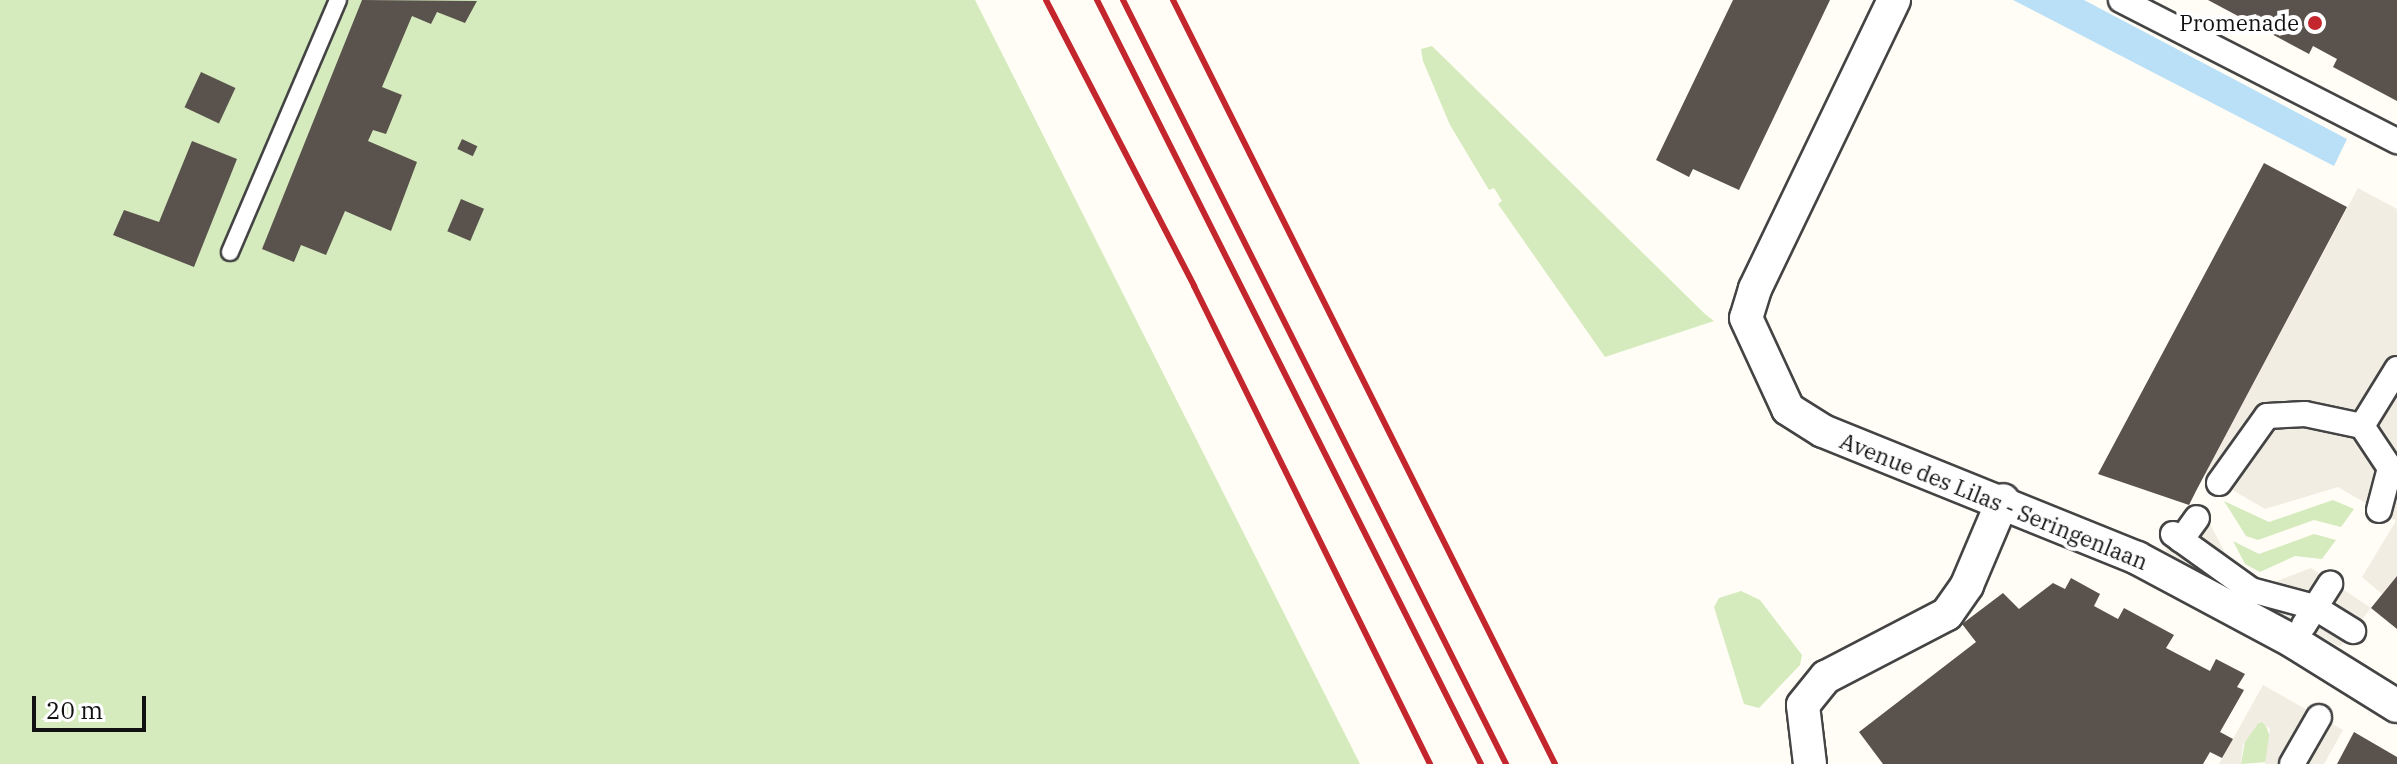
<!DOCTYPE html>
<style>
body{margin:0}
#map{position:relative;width:2397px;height:764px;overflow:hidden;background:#fffdf5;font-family:"IBM Plex Serif",serif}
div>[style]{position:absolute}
.green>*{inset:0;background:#d5ebbd}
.plaza>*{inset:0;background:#f1ede2}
.water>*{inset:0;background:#b9e0f7}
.building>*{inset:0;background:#5a524d;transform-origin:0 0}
.roads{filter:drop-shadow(2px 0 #444) drop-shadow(-2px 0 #444) drop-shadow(0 2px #444) drop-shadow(0 -2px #444)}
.service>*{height:16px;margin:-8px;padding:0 8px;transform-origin:8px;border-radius:8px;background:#fff}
.pedestrian>*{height:24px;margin:-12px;padding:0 12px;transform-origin:12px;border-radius:12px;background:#fff}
.minor>*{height:32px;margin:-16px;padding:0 16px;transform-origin:16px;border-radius:16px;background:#fff}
.rail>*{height:6px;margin:-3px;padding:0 3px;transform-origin:3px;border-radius:3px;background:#c4262e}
.dots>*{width:22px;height:22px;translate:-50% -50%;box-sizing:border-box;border:4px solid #fff;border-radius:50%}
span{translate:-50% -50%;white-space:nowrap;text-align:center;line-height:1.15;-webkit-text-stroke:8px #fff;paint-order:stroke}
.poi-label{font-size:22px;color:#111}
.right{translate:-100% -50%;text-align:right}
.street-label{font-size:22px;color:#111}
.scale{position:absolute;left:32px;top:696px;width:114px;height:36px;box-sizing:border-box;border:4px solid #111;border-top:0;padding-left:10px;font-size:24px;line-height:28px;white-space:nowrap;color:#111;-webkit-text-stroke:6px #fff;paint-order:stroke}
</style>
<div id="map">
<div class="green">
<div style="clip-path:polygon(0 0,975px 0,1360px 764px,0 764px)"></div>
<div style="clip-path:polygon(1432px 46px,1705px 314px,1714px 321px,1605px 357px,1498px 204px,1502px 201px,1494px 188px,1489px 190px,1450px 125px,1423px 61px,1421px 49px)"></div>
<div style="clip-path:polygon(2333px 500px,2354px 509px,2341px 527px,2314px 520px,2258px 540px,2246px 536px,2224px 501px,2269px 522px)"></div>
<div style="clip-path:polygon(2314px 534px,2336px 540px,2322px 559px,2295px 556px,2260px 572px,2245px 564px,2233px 541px,2259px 554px)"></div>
<div style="clip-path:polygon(1741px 591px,1760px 600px,1802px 655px,1800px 665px,1759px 708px,1744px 704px,1714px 607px,1719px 598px)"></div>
<div style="clip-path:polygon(2264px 721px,2271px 739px,2267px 762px,2241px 764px,2245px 741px,2255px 724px)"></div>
</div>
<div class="plaza">
<div style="clip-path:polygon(2358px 188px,2397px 209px,2397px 576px,2382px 594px,2362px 577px,2396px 521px,2338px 487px,2265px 509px,2205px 474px)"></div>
<div style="clip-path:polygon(2189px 505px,2208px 520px,2236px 574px,2269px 584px,2311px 568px,2371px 608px,2340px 647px,2165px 551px)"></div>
<div style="clip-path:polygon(2263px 685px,2343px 730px,2324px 764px,2265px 764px,2270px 729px,2260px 721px,2243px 745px,2241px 764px,2219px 764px)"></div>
</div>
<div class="water">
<div style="clip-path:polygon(2013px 0,2084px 0,2347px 139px,2334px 166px)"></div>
</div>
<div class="building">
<div style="clip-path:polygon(362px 0,477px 1px,465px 23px,437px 12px,431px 24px,412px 16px,382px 87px,402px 95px,386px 134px,373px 130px,368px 141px,417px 162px,391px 231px,345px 211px,326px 255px,301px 245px,294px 262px,262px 249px)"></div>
<div style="clip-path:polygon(1733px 0,1830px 0,1739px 190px,1693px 169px,1689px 177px,1656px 160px)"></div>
<div style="clip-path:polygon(2208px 0,2397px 0,2397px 101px,2333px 67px,2337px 59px,2313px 46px,2309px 54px)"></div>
<div style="left:201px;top:72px;width:38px;height:39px;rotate:25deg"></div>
<div style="left:462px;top:139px;width:17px;height:11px;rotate:25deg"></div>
<div style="clip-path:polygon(192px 141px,237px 159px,194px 267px,113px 235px,124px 210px,159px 222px)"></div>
<div style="clip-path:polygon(2264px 163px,2347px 207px,2196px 491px,2189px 505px,2098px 474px)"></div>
<div style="left:461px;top:199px;width:25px;height:35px;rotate:23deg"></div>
<div style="clip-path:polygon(2397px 576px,2397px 629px,2371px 608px)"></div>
<div style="clip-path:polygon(2071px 578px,2100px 594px,2094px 606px,2118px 619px,2124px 608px,2174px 635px,2166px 648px,2210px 671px,2216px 659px,2245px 674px,2237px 687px,2244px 690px,2220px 732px,2233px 739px,2222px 758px,2210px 752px,2203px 764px,1883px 764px,1859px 732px,1976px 642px,1962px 624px,2003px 593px,2019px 609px,2053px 583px,2065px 589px)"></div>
<div style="clip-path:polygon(2354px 732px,2397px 757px,2397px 764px,2337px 764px)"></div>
</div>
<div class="roads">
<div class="service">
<div style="left:230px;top:252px;width:274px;rotate:-66.8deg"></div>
</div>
<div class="pedestrian">
<div style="left:2121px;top:0;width:310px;rotate:27.1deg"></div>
<div style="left:2219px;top:483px;width:82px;rotate:-54.4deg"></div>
<div style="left:2267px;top:416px;width:38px;rotate:-3deg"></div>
<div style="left:2305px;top:414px;width:58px;rotate:11.9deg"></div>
<div style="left:2379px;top:510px;width:43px;rotate:-75.3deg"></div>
<div style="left:2390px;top:468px;width:50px;rotate:-123.7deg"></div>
<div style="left:2362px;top:426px;width:67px;rotate:-58.4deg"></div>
<div style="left:2173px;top:534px;width:96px;rotate:35.7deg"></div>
<div style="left:2251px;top:590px;width:65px;rotate:15.1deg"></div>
<div style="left:2314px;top:607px;width:46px;rotate:31.6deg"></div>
<div style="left:2181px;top:540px;width:27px;rotate:-54deg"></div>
<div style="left:2304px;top:625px;width:49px;rotate:-57.6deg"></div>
<div style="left:2292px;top:764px;width:54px;rotate:-60.1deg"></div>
</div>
<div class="minor">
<div style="left:1894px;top:0;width:321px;rotate:115.7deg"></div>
<div style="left:1755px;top:289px;width:30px;rotate:107deg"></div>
<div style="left:1746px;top:318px;width:100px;rotate:65.2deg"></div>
<div style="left:1788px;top:409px;width:41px;rotate:32.2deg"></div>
<div style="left:1823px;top:431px;width:339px;rotate:22deg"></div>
<div style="left:2137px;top:558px;width:178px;rotate:28.1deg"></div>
<div style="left:2294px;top:642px;width:121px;rotate:31.9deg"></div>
<div style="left:1810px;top:764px;width:59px;rotate:-96.8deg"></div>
<div style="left:1803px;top:705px;width:36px;rotate:-51deg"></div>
<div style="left:1826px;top:677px;width:136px;rotate:-27.5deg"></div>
<div style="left:1947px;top:614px;width:35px;rotate:-55deg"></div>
<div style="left:1967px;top:585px;width:92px;rotate:-67deg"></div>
</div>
</div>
<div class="rail">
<div style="left:1046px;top:0;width:322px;rotate:62.6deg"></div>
<div style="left:1194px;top:286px;width:533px;rotate:63.72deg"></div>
<div style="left:1097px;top:0;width:855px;rotate:63.32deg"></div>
<div style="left:1123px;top:0;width:855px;rotate:63.37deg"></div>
<div style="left:1173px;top:0;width:854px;rotate:63.43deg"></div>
</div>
<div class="dots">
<div style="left:2315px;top:23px;background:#c4262e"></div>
</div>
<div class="poi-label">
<span class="right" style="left:2299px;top:23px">Promenade</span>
</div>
<div class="street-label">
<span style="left:1994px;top:501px;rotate:22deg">Avenue des Lilas - Seringenlaan</span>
</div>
<div class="scale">20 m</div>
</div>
